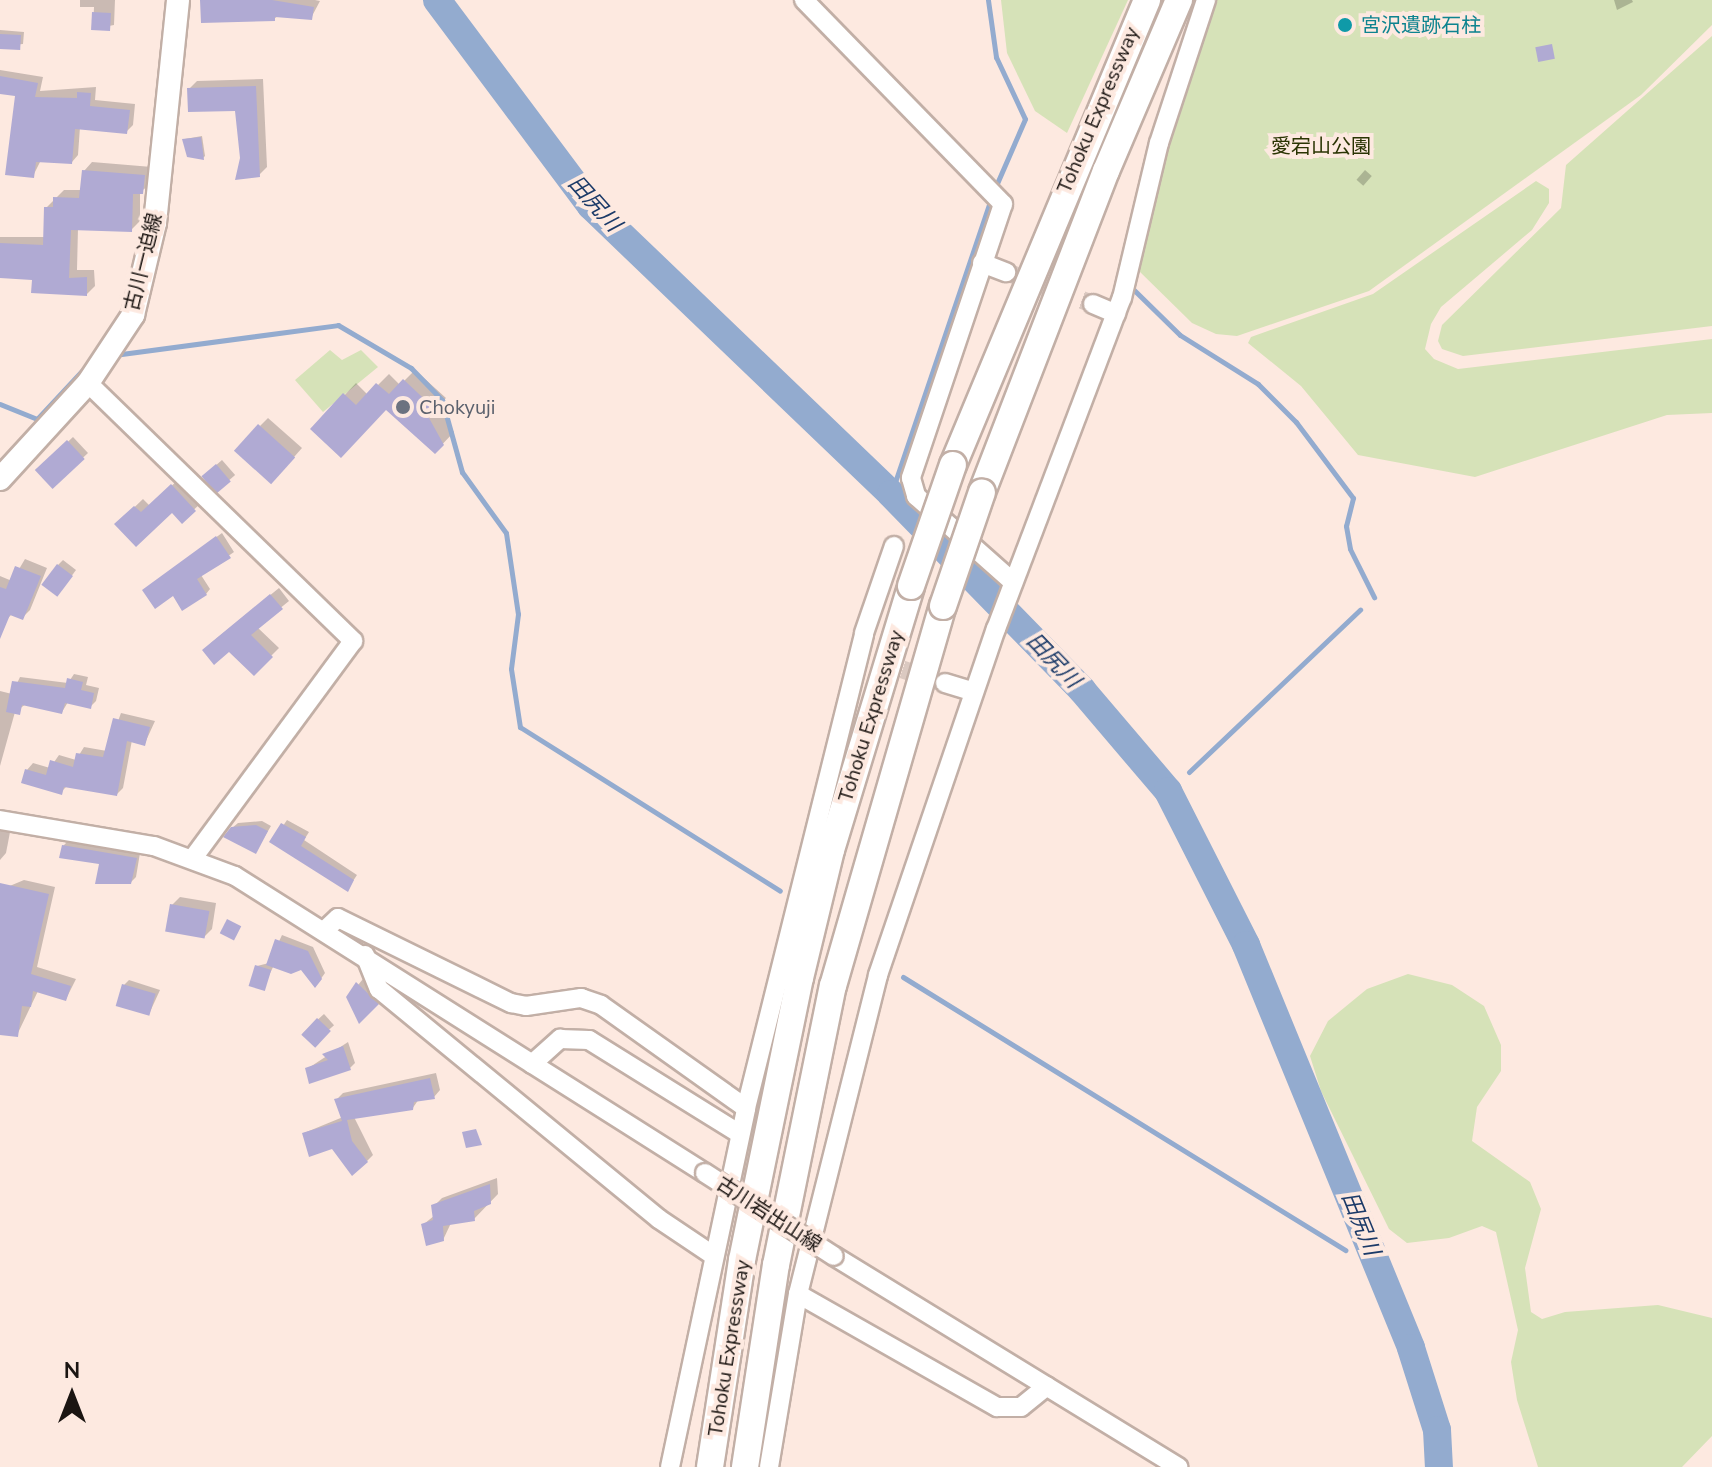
<!DOCTYPE html>
<meta charset="utf-8">
<style>
body{margin:0}
#map{position:relative;width:1712px;height:1467px;overflow:hidden;background:#fde9e0;font-family:"Nunito Sans","Noto Sans JP",sans-serif}
div>[style]{position:absolute}
.green>*{inset:0;background:#d6e2b8}
.shadow>*{inset:0;background:#0003;transform-origin:0 0}
.stream>*{height:5px;margin:-2.5px;padding:0 2.5px;transform-origin:2.5px;border-radius:2.5px;background:#93abcf}
.river>*{height:28px;margin:-14px;padding:0 14px;transform-origin:14px;border-radius:14px;background:#93abcf}
.building>*{inset:0;background:#b0aad3;transform-origin:0 0}
.minor-tunnel>*{height:18px;margin-top:-9px;transform-origin:0;background:repeating-linear-gradient(90deg,#dbc9c1 0 18px,transparent 0 27px)}
.roads{filter:drop-shadow(2px 0 #c2afa6) drop-shadow(-2px 0 #c2afa6) drop-shadow(0 2px #c2afa6) drop-shadow(0 -2px #c2afa6)}
.minor>*{height:18px;margin:-9px;padding:0 9px;transform-origin:9px;border-radius:9px;background:#fff}
.major>*{height:22px;margin:-11px;padding:0 11px;transform-origin:11px;border-radius:11px;background:#fff}
.highway>*{height:26px;margin:-13px;padding:0 13px;transform-origin:13px;border-radius:13px;background:#fff}
.bridges{filter:drop-shadow(2px 0 #c2afa6) drop-shadow(-2px 0 #c2afa6) drop-shadow(0 2px #c2afa6) drop-shadow(0 -2px #c2afa6)}
.minor-bridge>*{height:18px;margin:-9px;padding:0 9px;transform-origin:9px;border-radius:9px;background:#fff}
.highway-bridge>*{height:26px;margin:-13px;padding:0 13px;transform-origin:13px;border-radius:13px;background:#fff}
.dots>*{width:22px;height:22px;translate:-50% -50%;box-sizing:border-box;border:4px solid #fde9e0;border-radius:50%}
span{translate:-50% -50%;white-space:nowrap;text-align:center;line-height:1.15;-webkit-text-stroke:8px #fde9e0;paint-order:stroke}
.culture-label{font-size:20px;color:#0d838f}
.left{translate:0 -50%;text-align:left}
.street-label{font-size:20px;color:#1b1512}
.park-label{font-size:20px;color:#2a3403}
.worship-label{font-size:20px;color:#5b616d}
.water-label{font-size:22px;color:#1b3a68;font-style:italic}
.north{position:absolute;left:32px;top:1355px;width:80px;height:80px;-webkit-text-stroke:6px #fde9e0;paint-order:stroke;rotate:0deg;font-size:22px;font-weight:700;line-height:32px;text-align:center;color:#1b1512}
.north::after{content:'';display:block;margin:auto;width:28px;height:36px;background:#1b1512;clip-path:polygon(50% 0,100% 100%,50% 72%,0 100%)}
</style>
<div id="map">
<div class="green">
<div style="clip-path:polygon(1001px 0,1128px 0,1067px 133px,1035px 111px,1007px 53px)"></div>
<div style="clip-path:polygon(1215px 0,1712px 0,1712px 25px,1641px 95px,1369px 291px,1237px 336px,1216px 334px,1192px 323px,1137px 269px,1182px 97px)"></div>
<div style="clip-path:polygon(1712px 36px,1712px 326px,1463px 356px,1442px 349px,1438px 341px,1442px 325px,1561px 208px,1566px 165px)"></div>
<div style="clip-path:polygon(1536px 181px,1549px 189px,1549px 203px,1532px 230px,1441px 307px,1431px 324px,1425px 349px,1434px 359px,1458px 369px,1712px 339px,1712px 413px,1667px 415px,1475px 477px,1358px 455px,1301px 386px,1248px 343px,1251px 337px,1373px 294px)"></div>
<div style="clip-path:polygon(330px 350px,342px 360px,361px 350px,378px 367px,323px 412px,295px 380px)"></div>
<div style="clip-path:polygon(1408px 974px,1452px 985px,1484px 1006px,1501px 1045px,1501px 1071px,1477px 1107px,1472px 1141px,1530px 1182px,1541px 1209px,1525px 1268px,1531px 1312px,1542px 1319px,1565px 1312px,1658px 1305px,1712px 1318px,1712px 1436px,1682px 1467px,1538px 1467px,1517px 1400px,1511px 1362px,1518px 1330px,1496px 1232px,1482px 1226px,1449px 1238px,1407px 1243px,1389px 1229px,1321px 1091px,1310px 1056px,1328px 1021px,1367px 989px)"></div>
</div>
<div class="shadow">
<div style="clip-path:polygon(80px 0,115px 0,114px 25px,93px 29px,94px 7px,80px 7px)"></div>
<div style="clip-path:polygon(202px 0,315px 0,320px 1px,311px 18px,279px 15px,274px 19px)"></div>
<div style="clip-path:polygon(1614px 0,1632px 0,1633px 2px,1617px 10px)"></div>
<div style="clip-path:polygon(0 30px,24px 32px,23px 44px,0 46px)"></div>
<div style="clip-path:polygon(0 70px,43px 77px,40px 91px,96px 87px,95px 100px,135px 104px,133px 125px,126px 132px,80px 127px,78px 155px,72px 162px,41px 160px,33px 176px,17px 95px,0 91px)"></div>
<div style="clip-path:polygon(263px 79px,267px 167px,259px 175px,242px 158px,237px 109px,189px 89px,197px 81px)"></div>
<div style="clip-path:polygon(202px 136px,205px 156px,203px 158px,185px 139px)"></div>
<div style="clip-path:polygon(92px 162px,152px 167px,151px 184px,140px 192px,140px 221px,131px 230px,78px 228px,77px 270px,94px 270px,95px 286px,87px 294px,34px 278px,0 276px,0 237px,45px 237px,46px 208px,64px 190px,82px 190px,84px 171px)"></div>
<div style="left:1365px;top:170px;width:9px;height:13px;rotate:41deg"></div>
<div style="clip-path:polygon(415px 370px,446px 398px,438px 406px,454px 432px,435px 452px,387px 407px,313px 429px,356px 383px,368px 395px,389px 374px,400px 385px)"></div>
<div style="clip-path:polygon(268px 418px,302px 448px,279px 474px,260px 426px)"></div>
<div style="left:73px;top:437px;width:22px;height:49px;rotate:47deg"></div>
<div style="left:222px;top:460px;width:20px;height:24px;rotate:49deg"></div>
<div style="clip-path:polygon(180px 478px,202px 502px,182px 521px,172px 510px,117px 524px,143px 499px,150px 506px)"></div>
<div style="clip-path:polygon(222px 533px,234px 552px,201px 575px,210px 589px,206px 594px,173px 594px,149px 586px)"></div>
<div style="clip-path:polygon(25px 559px,47px 568px,30px 610px,22px 618px,12px 614px,7px 619px,0 616px,0 576px,12px 581px)"></div>
<div style="clip-path:polygon(63px 560px,76px 570px,62px 589px,58px 565px)"></div>
<div style="clip-path:polygon(279px 588px,289px 601px,257px 627px,279px 648px,254px 673px,229px 650px,211px 643px)"></div>
<div style="clip-path:polygon(74px 674px,88px 677px,86px 685px,99px 688px,96px 701px,90px 707px,68px 702px,62px 712px,26px 704px,15px 712px,0 766px,0 691px,12px 694px,20px 677px,68px 683px)"></div>
<div style="clip-path:polygon(121px 713px,155px 721px,145px 743px,132px 740px,123px 788px,117px 794px,68px 785px,61px 792px,27px 770px,33px 763px,50px 768px,59px 755px,76px 760px,84px 747px,107px 751px)"></div>
<div style="clip-path:polygon(287px 820px,309px 832px,304px 840px,357px 875px,347px 890px,272px 842px)"></div>
<div style="clip-path:polygon(262px 821px,271px 826px,256px 851px,232px 828px,238px 823px)"></div>
<div style="clip-path:polygon(0 826px,11px 827px,6px 853px,0 860px)"></div>
<div style="clip-path:polygon(68px 841px,140px 853px,136px 877px,131px 882px,97px 882px,101px 863px,63px 846px)"></div>
<div style="clip-path:polygon(24px 880px,55px 887px,37px 967px,76px 979px,66px 999px,38px 991px,17px 1035px,0 1033px,0 890px)"></div>
<div style="clip-path:polygon(180px 897px,216px 903px,212px 929px,204px 937px,172px 905px)"></div>
<div style="clip-path:polygon(282px 935px,313px 947px,325px 973px,320px 980px,302px 968px,274px 965px,263px 988px,257px 966px,269px 963px)"></div>
<div style="clip-path:polygon(363px 979px,382px 998px,360px 1021px,348px 997px)"></div>
<div style="clip-path:polygon(129px 980px,160px 990px,149px 1014px,124px 985px)"></div>
<div style="left:324px;top:1014px;width:15px;height:29px;rotate:48deg"></div>
<div style="clip-path:polygon(348px 1042px,355px 1063px,350px 1068px,307px 1069px)"></div>
<div style="clip-path:polygon(436px 1073px,440px 1090px,434px 1097px,419px 1099px,412px 1109px,354px 1117px,373px 1155px,367px 1161px,304px 1133px,343px 1117px,337px 1099px,343px 1093px)"></div>
<div style="clip-path:polygon(497px 1178px,498px 1194px,474px 1219px,451px 1223px,443px 1240px,424px 1224px,435px 1215px,434px 1206px,442px 1198px)"></div>
</div>
<div class="stream">
<div style="left:988px;top:0;width:58px;rotate:82deg"></div>
<div style="left:996px;top:57px;width:68px;rotate:64.9deg"></div>
<div style="left:1025px;top:119px;width:75px;rotate:113.5deg"></div>
<div style="left:1134px;top:290px;width:64px;rotate:44.4deg"></div>
<div style="left:1180px;top:335px;width:92px;rotate:32.1deg"></div>
<div style="left:1258px;top:384px;width:54px;rotate:45deg"></div>
<div style="left:1296px;top:422px;width:95px;rotate:53.1deg"></div>
<div style="left:1353px;top:498px;width:29px;rotate:104deg"></div>
<div style="left:1346px;top:526px;width:23px;rotate:80deg"></div>
<div style="left:1350px;top:549px;width:54px;rotate:63.4deg"></div>
<div style="left:114px;top:355px;width:226px;rotate:-7.6deg"></div>
<div style="left:338px;top:325px;width:85px;rotate:30.5deg"></div>
<div style="left:411px;top:368px;width:45px;rotate:45.9deg"></div>
<div style="left:442px;top:400px;width:75px;rotate:74.5deg"></div>
<div style="left:462px;top:472px;width:75px;rotate:54.2deg"></div>
<div style="left:506px;top:533px;width:82px;rotate:81.6deg"></div>
<div style="left:518px;top:614px;width:55px;rotate:97.3deg"></div>
<div style="left:511px;top:669px;width:59px;rotate:81.2deg"></div>
<div style="left:520px;top:727px;width:307px;rotate:32.2deg"></div>
<div style="left:0;top:404px;width:40px;rotate:22deg"></div>
<div style="left:37px;top:419px;width:82px;rotate:-47deg"></div>
<div style="left:891px;top:494px;width:306px;rotate:-71.3deg"></div>
<div style="left:1189px;top:772px;width:236px;rotate:-43.5deg"></div>
<div style="left:1168px;top:791px;width:4px;rotate:-45deg"></div>
<div style="left:903px;top:977px;width:520px;rotate:31.7deg"></div>
<div style="left:1357px;top:1245px;width:9px;rotate:-21deg"></div>
</div>
<div class="river">
<div style="left:437px;top:0;width:257px;rotate:53.2deg"></div>
<div style="left:591px;top:206px;width:416px;rotate:43.8deg"></div>
<div style="left:891px;top:494px;width:274px;rotate:45.7deg"></div>
<div style="left:1082px;top:690px;width:133px;rotate:49.6deg"></div>
<div style="left:1168px;top:791px;width:173px;rotate:63.1deg"></div>
<div style="left:1246px;top:945px;width:435px;rotate:67.7deg"></div>
<div style="left:1411px;top:1348px;width:86px;rotate:72.4deg"></div>
<div style="left:1437px;top:1430px;width:37px;rotate:87deg"></div>
</div>
<div class="building">
<div style="clip-path:polygon(200px 0,272px 0,314px 7px,312px 20px,275px 17px,275px 21px,201px 23px)"></div>
<div style="left:92px;top:12px;width:19px;height:18px;rotate:3deg"></div>
<div style="left:0;top:34px;width:21px;height:15px;rotate:3deg"></div>
<div style="left:1552px;top:44px;width:15px;height:17px;rotate:79deg"></div>
<div style="clip-path:polygon(0 76px,38px 83px,35px 97px,77px 98px,77px 92px,91px 93px,90px 106px,130px 110px,127px 134px,75px 129px,72px 164px,36px 162px,34px 178px,5px 175px,15px 96px,0 94px)"></div>
<div style="clip-path:polygon(256px 86px,260px 177px,235px 180px,240px 158px,235px 111px,188px 112px,187px 88px)"></div>
<div style="clip-path:polygon(201px 137px,204px 160px,187px 157px,182px 139px)"></div>
<div style="clip-path:polygon(82px 170px,145px 175px,143px 194px,133px 194px,132px 232px,71px 230px,69px 278px,87px 277px,87px 296px,31px 293px,32px 280px,0 278px,0 243px,43px 245px,44px 207px,53px 207px,53px 197px,79px 198px)"></div>
<div style="clip-path:polygon(403px 379px,436px 410px,429px 418px,444px 445px,435px 454px,386px 410px,341px 458px,310px 429px,343px 393px,356px 405px,376px 383px,389px 394px)"></div>
<div style="left:258px;top:424px;width:50px;height:36px;rotate:42deg"></div>
<div style="left:67px;top:440px;width:26px;height:44px;rotate:47deg"></div>
<div style="left:216px;top:464px;width:23px;height:19px;rotate:50deg"></div>
<div style="clip-path:polygon(171px 484px,196px 511px,182px 524px,172px 513px,136px 547px,114px 524px,134px 506px,141px 512px)"></div>
<div style="clip-path:polygon(216px 536px,231px 558px,197px 579px,207px 595px,182px 611px,173px 596px,155px 609px,142px 590px)"></div>
<div style="left:57px;top:564px;width:20px;height:26px;rotate:37deg"></div>
<div style="clip-path:polygon(15px 566px,41px 576px,23px 620px,10px 615px,0 639px,0 587px,6px 589px)"></div>
<div style="clip-path:polygon(270px 594px,283px 609px,251px 635px,273px 657px,254px 676px,229px 652px,214px 665px,202px 650px)"></div>
<div style="clip-path:polygon(67px 678px,83px 682px,81px 690px,94px 693px,91px 709px,65px 703px,62px 714px,22px 705px,20px 715px,6px 712px,12px 681px,65px 688px)"></div>
<div style="clip-path:polygon(113px 718px,150px 727px,145px 746px,127px 741px,117px 796px,64px 787px,62px 795px,21px 783px,25px 769px,46px 775px,50px 760px,73px 767px,76px 753px,103px 757px)"></div>
<div style="clip-path:polygon(281px 823px,306px 837px,301px 846px,354px 880px,348px 892px,269px 842px)"></div>
<div style="clip-path:polygon(256px 825px,268px 831px,256px 854px,223px 837px,231px 827px)"></div>
<div style="clip-path:polygon(62px 845px,137px 858px,131px 884px,95px 884px,99px 864px,59px 858px)"></div>
<div style="clip-path:polygon(0 883px,49px 894px,31px 974px,71px 986px,66px 1001px,33px 991px,31px 1007px,22px 1006px,18px 1037px,0 1035px)"></div>
<div style="left:170px;top:904px;width:40px;height:28px;rotate:10deg"></div>
<div style="left:227px;top:919px;width:16px;height:16px;rotate:27deg"></div>
<div style="clip-path:polygon(275px 939px,308px 951px,322px 979px,315px 988px,301px 970px,291px 974px,266px 965px)"></div>
<div style="left:255px;top:965px;width:17px;height:22px;rotate:17deg"></div>
<div style="clip-path:polygon(356px 982px,379px 1004px,359px 1024px,346px 997px)"></div>
<div style="left:122px;top:984px;width:35px;height:23px;rotate:16deg"></div>
<div style="left:317px;top:1018px;width:19px;height:23px;rotate:43deg"></div>
<div style="clip-path:polygon(343px 1046px,351px 1070px,309px 1084px,305px 1068px,328px 1060px,322px 1054px)"></div>
<div style="clip-path:polygon(430px 1078px,435px 1099px,414px 1102px,413px 1110px,347px 1120px,352px 1141px,368px 1162px,352px 1176px,332px 1149px,309px 1157px,302px 1133px,342px 1121px,334px 1099px)"></div>
<div style="clip-path:polygon(476px 1129px,482px 1145px,466px 1148px,462px 1132px)"></div>
<div style="clip-path:polygon(490px 1184px,491px 1204px,474px 1211px,475px 1221px,443px 1226px,444px 1241px,426px 1246px,421px 1224px,433px 1220px,431px 1205px)"></div>
</div>
<div class="minor-tunnel">
<div style="left:1006px;top:272px;width:93px;rotate:20.2deg"></div>
<div style="left:877px;top:661px;width:57px;rotate:18.4deg"></div>
</div>
<div class="roads">
<div class="minor">
<div style="left:804px;top:0;width:285px;rotate:45.7deg"></div>
<div style="left:1003px;top:204px;width:289px;rotate:108.6deg"></div>
<div style="left:911px;top:478px;width:19px;rotate:74deg"></div>
<div style="left:916px;top:496px;width:130px;rotate:41.6deg"></div>
<div style="left:982px;top:263px;width:26px;rotate:21deg"></div>
<div style="left:1093px;top:304px;width:25px;rotate:23deg"></div>
<div style="left:88px;top:383px;width:370px;rotate:44.2deg"></div>
<div style="left:353px;top:641px;width:270px;rotate:126.4deg"></div>
<div style="left:945px;top:683px;width:30px;rotate:17deg"></div>
<div style="left:0;top:820px;width:156px;rotate:9.6deg"></div>
<div style="left:154px;top:846px;width:86px;rotate:20.3deg"></div>
<div style="left:235px;top:876px;width:556px;rotate:32.29deg"></div>
<div style="left:326px;top:929px;width:16px;rotate:-43deg"></div>
<div style="left:338px;top:918px;width:193px;rotate:26.2deg"></div>
<div style="left:511px;top:1003px;width:15px;rotate:11deg"></div>
<div style="left:526px;top:1006px;width:56px;rotate:-8.3deg"></div>
<div style="left:581px;top:998px;width:21px;rotate:19deg"></div>
<div style="left:601px;top:1005px;width:178px;rotate:35.4deg"></div>
<div style="left:365px;top:955px;width:37px;rotate:68deg"></div>
<div style="left:379px;top:989px;width:362px;rotate:39.4deg"></div>
<div style="left:659px;top:1219px;width:66px;rotate:33.9deg"></div>
<div style="left:532px;top:1064px;width:38px;rotate:-42deg"></div>
<div style="left:560px;top:1039px;width:29px;rotate:2deg"></div>
<div style="left:589px;top:1040px;width:178px;rotate:31.9deg"></div>
<div style="left:834px;top:1256px;width:404px;rotate:31.5deg"></div>
<div style="left:798px;top:1294px;width:229px;rotate:29.6deg"></div>
<div style="left:997px;top:1407px;width:24px"></div>
<div style="left:1021px;top:1407px;width:33px;rotate:-39deg"></div>
<div style="left:670px;top:1467px;width:367px;rotate:-78deg"></div>
<div style="left:746px;top:1108px;width:489px;rotate:-76deg"></div>
<div style="left:864px;top:633px;width:92px;rotate:-71deg"></div>
<div style="left:769px;top:1467px;width:175px;rotate:-80.5deg"></div>
<div style="left:798px;top:1294px;width:329px;rotate:-75.9deg"></div>
<div style="left:878px;top:975px;width:366px;rotate:-71.2deg"></div>
<div style="left:996px;top:629px;width:354px;rotate:-69.2deg"></div>
<div style="left:1122px;top:298px;width:159px;rotate:-76.6deg"></div>
<div style="left:1159px;top:143px;width:151px;rotate:-71.8deg"></div>
</div>
<div class="major">
<div style="left:0;top:479px;width:130px;rotate:-47.5deg"></div>
<div style="left:88px;top:383px;width:82px;rotate:-56.5deg"></div>
<div style="left:133px;top:315px;width:95px;rotate:-76.6deg"></div>
<div style="left:155px;top:223px;width:224px;rotate:-84.1deg"></div>
</div>
<div class="highway">
<div style="left:953px;top:465px;width:504px;rotate:-67.35deg"></div>
<div style="left:982px;top:492px;width:344px;rotate:-68.9deg"></div>
<div style="left:1106px;top:171px;width:186px;rotate:-66.9deg"></div>
<div style="left:710px;top:1467px;width:209px;rotate:-81.2deg"></div>
<div style="left:742px;top:1260px;width:288px;rotate:-78.4deg"></div>
<div style="left:800px;top:978px;width:132px;rotate:-76.4deg"></div>
<div style="left:831px;top:850px;width:276px;rotate:-73.1deg"></div>
<div style="left:745px;top:1467px;width:204px;rotate:-81.3deg"></div>
<div style="left:776px;top:1265px;width:285px;rotate:-78.5deg"></div>
<div style="left:833px;top:986px;width:396px;rotate:-73.9deg"></div>
</div>
</div>
<div class="bridges">
<div class="minor-bridge">
<div style="left:705px;top:1173px;width:153px;rotate:32.8deg"></div>
</div>
<div class="highway-bridge">
<div style="left:911px;top:586px;width:128px;rotate:-70.9deg"></div>
<div style="left:943px;top:606px;width:120px;rotate:-71.1deg"></div>
</div>
</div>
<div class="dots">
<div style="left:1345px;top:25px;background:#0f9aa8"></div>
<div style="left:403px;top:407px;background:#6b7280"></div>
</div>
<div class="culture-label">
<span class="left" style="left:1361px;top:25px">宮沢遺跡石柱</span>
</div>
<div class="street-label">
<span style="left:1098px;top:110px;rotate:-67deg">Tohoku Expressway</span>
<span style="left:143px;top:262px;rotate:-76deg">古川一迫線</span>
<span style="left:871px;top:716px;rotate:-73deg">Tohoku Expressway</span>
<span style="left:769px;top:1214px;rotate:33deg">古川岩出山線</span>
<span style="left:729px;top:1348px;rotate:-81deg">Tohoku Expressway</span>
</div>
<div class="park-label">
<span style="left:1321px;top:146px">愛宕山公園</span>
</div>
<div class="worship-label">
<span class="left" style="left:419px;top:407px">Chokyuji</span>
</div>
<div class="water-label">
<span style="left:594px;top:204px;rotate:48deg">田尻川</span>
<span style="left:1053px;top:661px;rotate:46deg">田尻川</span>
<span style="left:1360px;top:1224px;rotate:68deg">田尻川</span>
</div>
<div class="north">N</div>
</div>
